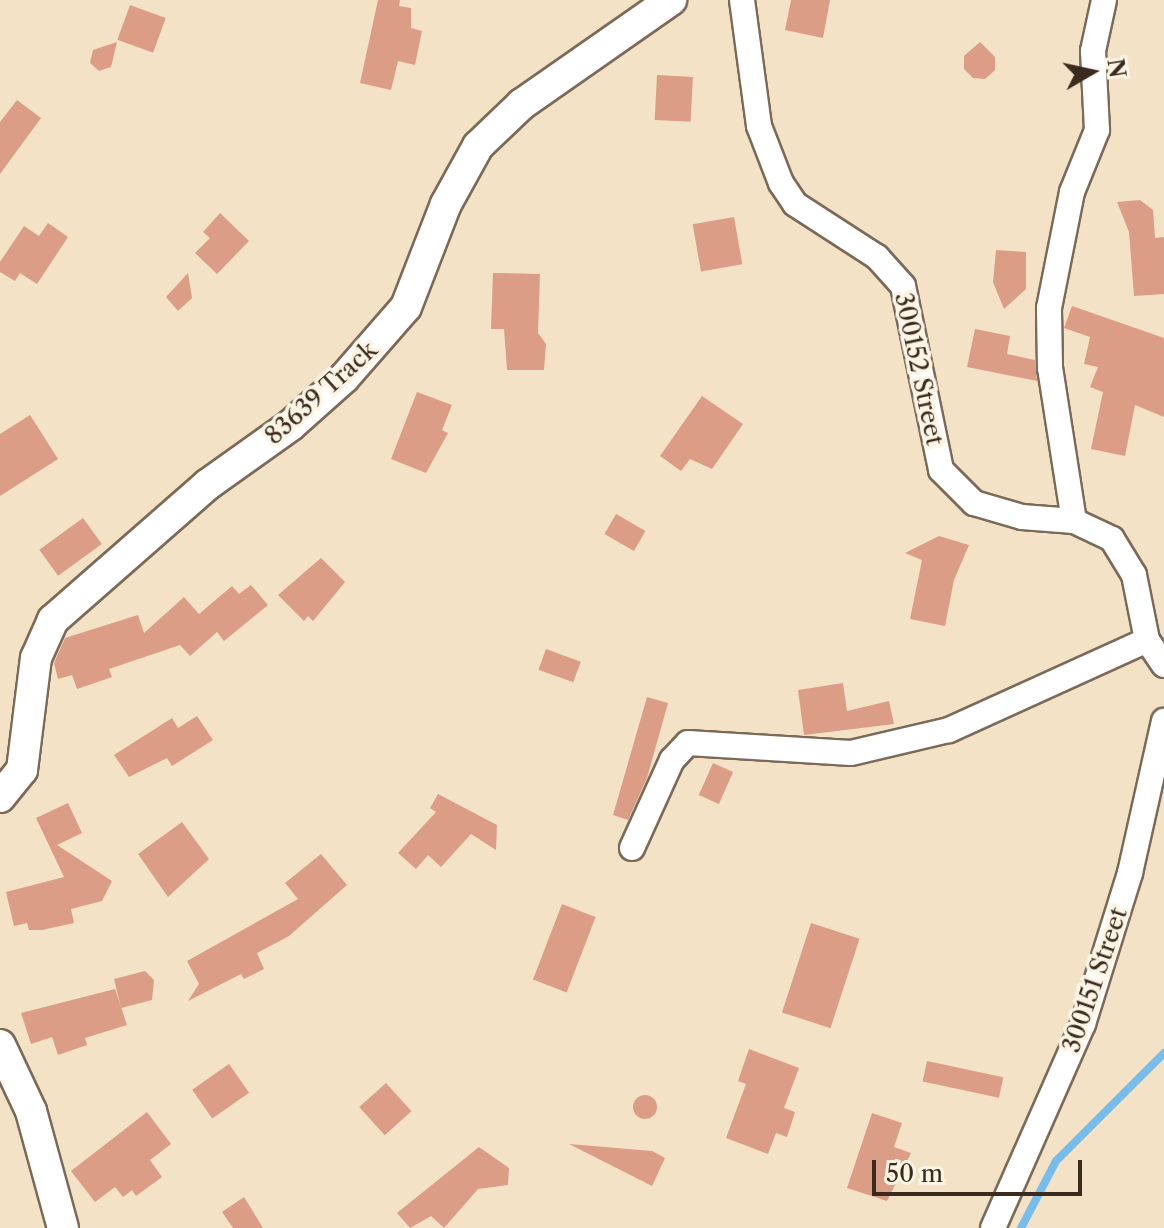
<!DOCTYPE html>
<style>
body{margin:0}
#map{position:relative;width:1164px;height:1228px;overflow:hidden;background:#f3e2c5;font-family:"Libre Caslon Text",serif}
div>[style]{position:absolute}
.stream>*{height:8px;margin:-4px;padding:0 4px;transform-origin:4px;border-radius:4px;background:#76bced}
.building>*{inset:0;background:#dc9d86;transform-origin:0 0}
.round{border-radius:50%}
.roads{filter:drop-shadow(2px 0 #7b6a58) drop-shadow(-2px 0 #7b6a58) drop-shadow(0 2px #7b6a58) drop-shadow(0 -2px #7b6a58)}
.minor>*{height:24px;margin:-12px;padding:0 12px;transform-origin:12px;border-radius:12px;background:#fff}
.tertiary>*{height:30px;margin:-15px;padding:0 15px;transform-origin:15px;border-radius:15px;background:#fff}
span{translate:-50% -50%;white-space:nowrap;text-align:center;line-height:1.15;-webkit-text-stroke:7px #fcf5e5;paint-order:stroke}
.street-label{font-size:24px;color:#3b2a1e}
.north{position:absolute;left:1052px;top:32px;width:80px;height:80px;-webkit-text-stroke:6px #fcf5e5;paint-order:stroke;rotate:81deg;font-size:22px;font-weight:700;line-height:32px;text-align:center;color:#3b2a1e}
.north::after{content:'';display:block;margin:auto;width:28px;height:36px;background:#3b2a1e;clip-path:polygon(50% 0,100% 100%,50% 72%,0 100%)}
.scale{position:absolute;left:872px;top:1160px;width:210px;height:36px;box-sizing:border-box;border:4px solid #3b2a1e;border-top:0;padding-left:10px;font-size:24px;line-height:28px;white-space:nowrap;color:#3b2a1e;-webkit-text-stroke:6px #fcf5e5;paint-order:stroke}
</style>
<div id="map">
<div class="stream">
<div style="left:1021px;top:1228px;width:76px;rotate:-62.4deg"></div>
<div style="left:1056px;top:1161px;width:153px;rotate:-45deg"></div>
</div>
<div class="building">
<div style="clip-path:polygon(378px 0,400px 0,399px 6px,411px 8px,411px 28px,422px 31px,415px 65px,398px 61px,391px 90px,360px 83px)"></div>
<div style="clip-path:polygon(791px 0,830px 0,823px 38px,785px 30px)"></div>
<div style="left:130px;top:5px;width:38px;height:37px;rotate:20deg"></div>
<div style="clip-path:polygon(117px 42px,111px 67px,99px 71px,90px 63px,93px 50px)"></div>
<div style="clip-path:polygon(980px 42px,995px 57px,995px 70px,985px 79px,973px 78px,964px 69px,964px 56px)"></div>
<div style="left:657px;top:75px;width:36px;height:45px;rotate:3deg"></div>
<div style="clip-path:polygon(17px 100px,41px 118px,0 174px,0 122px)"></div>
<div style="clip-path:polygon(1140px 200px,1153px 210px,1155px 238px,1164px 237px,1164px 294px,1134px 296px,1129px 232px,1117px 202px)"></div>
<div style="clip-path:polygon(220px 213px,249px 241px,217px 274px,195px 253px,210px 238px,203px 232px)"></div>
<div style="left:734px;top:217px;width:48px;height:42px;rotate:80deg"></div>
<div style="clip-path:polygon(48px 223px,68px 237px,37px 284px,20px 273px,15px 281px,0 272px,0 262px,24px 226px,39px 236px)"></div>
<div style="clip-path:polygon(996px 250px,1026px 252px,1026px 289px,1004px 309px,993px 282px)"></div>
<div style="clip-path:polygon(188px 273px,192px 298px,178px 311px,166px 297px)"></div>
<div style="clip-path:polygon(493px 273px,540px 274px,538px 333px,546px 344px,544px 370px,507px 370px,504px 329px,491px 329px)"></div>
<div style="clip-path:polygon(1072px 306px,1164px 338px,1164px 417px,1135px 405px,1125px 456px,1091px 449px,1103px 392px,1090px 387px,1098px 367px,1084px 364px,1090px 337px,1064px 328px)"></div>
<div style="clip-path:polygon(975px 329px,1010px 336px,1007px 354px,1035px 360px,1037px 381px,967px 367px)"></div>
<div style="clip-path:polygon(417px 392px,452px 405px,442px 430px,448px 433px,426px 473px,391px 459px)"></div>
<div style="clip-path:polygon(702px 396px,743px 424px,712px 469px,690px 459px,681px 471px,660px 456px)"></div>
<div style="clip-path:polygon(30px 415px,58px 459px,0 496px,0 434px)"></div>
<div style="left:616px;top:514px;width:34px;height:23px;rotate:30deg"></div>
<div style="left:83px;top:518px;width:32px;height:54px;rotate:54deg"></div>
<div style="clip-path:polygon(939px 536px,969px 545px,954px 580px,945px 626px,910px 619px,922px 560px,905px 553px)"></div>
<div style="clip-path:polygon(321px 558px,345px 582px,313px 621px,308px 616px,304px 621px,278px 595px)"></div>
<div style="clip-path:polygon(251px 585px,268px 605px,224px 641px,217px 632px,190px 656px,180px 645px,109px 669px,112px 677px,77px 689px,72px 675px,58px 679px,54px 663px,65px 638px,138px 615px,144px 633px,184px 597px,199px 614px,232px 586px,239px 594px)"></div>
<div style="left:546px;top:649px;width:37px;height:22px;rotate:20deg"></div>
<div style="clip-path:polygon(843px 683px,847px 711px,889px 701px,894px 724px,804px 735px,798px 690px)"></div>
<div style="clip-path:polygon(647px 697px,668px 703px,647px 778px,628px 820px,613px 815px)"></div>
<div style="clip-path:polygon(197px 716px,213px 740px,172px 766px,167px 758px,129px 777px,114px 755px,172px 718px,178px 728px)"></div>
<div style="left:713px;top:763px;width:22px;height:35px;rotate:24deg"></div>
<div style="clip-path:polygon(438px 794px,497px 825px,496px 850px,471px 834px,441px 867px,428px 855px,416px 869px,398px 853px,436px 812px,430px 808px)"></div>
<div style="clip-path:polygon(68px 803px,82px 833px,57px 845px,112px 881px,102px 901px,71px 909px,74px 923px,42px 930px,29px 930px,27px 923px,14px 926px,6px 892px,64px 877px,36px 818px)"></div>
<div style="clip-path:polygon(182px 822px,209px 859px,168px 897px,138px 854px)"></div>
<div style="clip-path:polygon(321px 854px,347px 885px,289px 936px,257px 953px,264px 969px,244px 979px,241px 974px,188px 1001px,199px 984px,187px 961px,298px 899px,285px 883px)"></div>
<div style="left:562px;top:904px;width:36px;height:81px;rotate:21deg"></div>
<div style="left:811px;top:923px;width:51px;height:94px;rotate:18deg"></div>
<div style="clip-path:polygon(145px 971px,154px 980px,152px 1000px,121px 1008px,114px 979px)"></div>
<div style="clip-path:polygon(115px 989px,127px 1025px,85px 1038px,87px 1045px,58px 1055px,52px 1037px,31px 1044px,21px 1013px)"></div>
<div style="clip-path:polygon(749px 1049px,799px 1068px,784px 1108px,795px 1112px,787px 1137px,776px 1133px,768px 1154px,726px 1138px,746px 1084px,738px 1081px)"></div>
<div style="left:927px;top:1061px;width:78px;height:21px;rotate:12deg"></div>
<div style="left:229px;top:1064px;width:35px;height:45px;rotate:55deg"></div>
<div style="left:386px;top:1083px;width:38px;height:36px;rotate:48deg"></div>
<div class="round" style="left:633px;top:1095px;width:24px;height:24px"></div>
<div style="clip-path:polygon(147px 1112px,171px 1144px,150px 1160px,162px 1177px,136px 1196px,132px 1190px,123px 1197px,115px 1187px,95px 1202px,71px 1171px)"></div>
<div style="clip-path:polygon(872px 1113px,902px 1123px,894px 1147px,911px 1153px,887px 1201px,847px 1188px)"></div>
<div style="clip-path:polygon(569px 1144px,652px 1151px,665px 1158px,652px 1186px)"></div>
<div style="clip-path:polygon(479px 1147px,509px 1168px,508px 1185px,478px 1189px,444px 1228px,431px 1216px,410px 1228px,397px 1213px)"></div>
<div style="clip-path:polygon(244px 1197px,263px 1228px,233px 1228px,222px 1212px)"></div>
</div>
<div class="roads">
<div class="minor">
<div style="left:742px;top:0;width:127px;rotate:82.3deg"></div>
<div style="left:759px;top:126px;width:61px;rotate:68.9deg"></div>
<div style="left:781px;top:183px;width:25px;rotate:56deg"></div>
<div style="left:795px;top:204px;width:98px;rotate:32.9deg"></div>
<div style="left:877px;top:257px;width:39px;rotate:48deg"></div>
<div style="left:903px;top:286px;width:188px;rotate:78.3deg"></div>
<div style="left:941px;top:470px;width:47px;rotate:45deg"></div>
<div style="left:974px;top:503px;width:50px;rotate:16.3deg"></div>
<div style="left:1022px;top:517px;width:52px;rotate:4.4deg"></div>
<div style="left:1074px;top:521px;width:42px;rotate:25.3deg"></div>
<div style="left:1112px;top:539px;width:42px;rotate:58.6deg"></div>
<div style="left:1134px;top:575px;width:66px;rotate:78.7deg"></div>
<div style="left:1147px;top:640px;width:30px;rotate:56deg"></div>
<div style="left:1074px;top:521px;width:155px;rotate:-98.9deg"></div>
<div style="left:1050px;top:368px;width:60px;rotate:-91deg"></div>
<div style="left:1049px;top:308px;width:118px;rotate:-78.8deg"></div>
<div style="left:1072px;top:192px;width:67px;rotate:-68deg"></div>
<div style="left:1097px;top:130px;width:79px;rotate:-92.9deg"></div>
<div style="left:1093px;top:51px;width:52px;rotate:-77.8deg"></div>
<div style="left:632px;top:848px;width:97px;rotate:-65.6deg"></div>
<div style="left:672px;top:760px;width:23px;rotate:-47deg"></div>
<div style="left:688px;top:743px;width:163px;rotate:3.5deg"></div>
<div style="left:851px;top:753px;width:101px;rotate:-13.2deg"></div>
<div style="left:949px;top:730px;width:217px;rotate:-24.4deg"></div>
<div style="left:993px;top:1228px;width:223px;rotate:-66.2deg"></div>
<div style="left:1083px;top:1024px;width:158px;rotate:-72.7deg"></div>
<div style="left:1130px;top:873px;width:156px;rotate:-77.4deg"></div>
</div>
<div class="tertiary">
<div style="left:0;top:797px;width:35px;rotate:-51deg"></div>
<div style="left:22px;top:770px;width:113px;rotate:-82.9deg"></div>
<div style="left:36px;top:658px;width:42px;rotate:-65.9deg"></div>
<div style="left:53px;top:620px;width:205px;rotate:-41.2deg"></div>
<div style="left:207px;top:485px;width:103px;rotate:-35.5deg"></div>
<div style="left:291px;top:425px;width:71px;rotate:-41.6deg"></div>
<div style="left:344px;top:378px;width:94px;rotate:-48.9deg"></div>
<div style="left:406px;top:307px;width:110px;rotate:-68.8deg"></div>
<div style="left:446px;top:204px;width:66px;rotate:-61.1deg"></div>
<div style="left:478px;top:146px;width:61px;rotate:-43.7deg"></div>
<div style="left:522px;top:104px;width:182px;rotate:-34.9deg"></div>
<div style="left:0;top:1045px;width:73px;rotate:64.8deg"></div>
<div style="left:31px;top:1111px;width:121px;rotate:74.7deg"></div>
</div>
</div>
<div class="street-label">
<span style="left:919px;top:369px;rotate:78deg">300152 Street</span>
<span style="left:321px;top:393px;rotate:-42deg">83639 Track</span>
<span style="left:1095px;top:980px;rotate:-71deg">300151 Street</span>
</div>
<div class="north">N</div>
<div class="scale">50 m</div>
</div>
